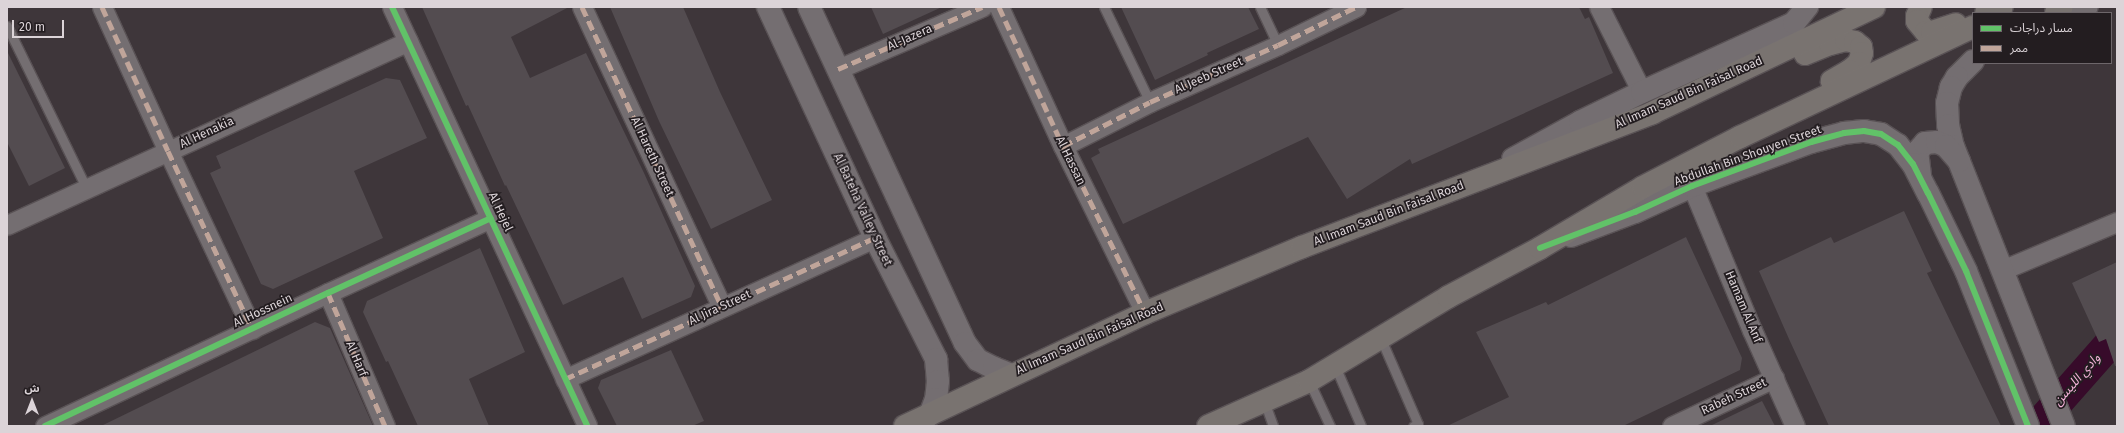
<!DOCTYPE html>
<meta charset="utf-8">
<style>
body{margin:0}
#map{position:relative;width:2124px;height:433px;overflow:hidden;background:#3e363a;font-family:"Fira Sans","Noto Sans Arabic",sans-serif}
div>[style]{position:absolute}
.river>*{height:31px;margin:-15.5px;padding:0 15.5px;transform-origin:15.5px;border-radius:15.5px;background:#370b2a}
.building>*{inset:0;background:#534c50}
.roads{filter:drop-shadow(1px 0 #595255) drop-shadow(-1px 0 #595255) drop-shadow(0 1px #595255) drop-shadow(0 -1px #595255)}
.service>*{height:9px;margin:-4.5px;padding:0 4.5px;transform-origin:4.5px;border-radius:4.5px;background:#746e71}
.minor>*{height:19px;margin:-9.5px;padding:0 9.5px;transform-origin:9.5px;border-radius:9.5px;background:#746e71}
.tertiary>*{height:22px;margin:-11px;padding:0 11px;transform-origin:11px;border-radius:11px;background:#746e71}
.secondary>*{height:22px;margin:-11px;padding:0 11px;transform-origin:11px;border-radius:11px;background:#797370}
.quiet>*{height:5px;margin-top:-2.5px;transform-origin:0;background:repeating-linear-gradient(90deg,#c0a59a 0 10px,transparent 0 15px)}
.cycleway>*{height:6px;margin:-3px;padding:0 3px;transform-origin:3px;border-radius:3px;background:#61c268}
span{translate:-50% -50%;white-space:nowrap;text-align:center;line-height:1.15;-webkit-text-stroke:3.5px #231d20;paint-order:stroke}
.street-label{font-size:12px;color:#dcd4d8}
.water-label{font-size:13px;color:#f6b4db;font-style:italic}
.frame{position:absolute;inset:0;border:8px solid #dcd4d8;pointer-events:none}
.legend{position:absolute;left:1972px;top:12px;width:140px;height:52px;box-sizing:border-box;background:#231d20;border:1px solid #6d666a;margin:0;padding:5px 7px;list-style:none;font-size:12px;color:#dcd4d8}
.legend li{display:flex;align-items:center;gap:8px;height:20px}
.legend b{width:20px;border:1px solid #6d666a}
.north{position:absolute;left:12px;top:381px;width:40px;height:40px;-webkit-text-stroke:3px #231d20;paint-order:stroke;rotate:0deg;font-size:11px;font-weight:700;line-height:16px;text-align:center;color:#dcd4d8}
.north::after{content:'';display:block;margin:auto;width:14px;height:18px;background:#dcd4d8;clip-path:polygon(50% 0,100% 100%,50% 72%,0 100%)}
.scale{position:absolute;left:12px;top:20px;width:52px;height:18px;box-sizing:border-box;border:2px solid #dcd4d8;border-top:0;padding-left:5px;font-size:12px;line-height:14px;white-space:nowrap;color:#dcd4d8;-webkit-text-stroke:3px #231d20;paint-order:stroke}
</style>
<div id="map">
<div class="river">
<div style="left:2036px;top:426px;width:123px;rotate:-48.6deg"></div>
</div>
<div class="building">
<div style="clip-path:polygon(422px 7px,569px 7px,511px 37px,530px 78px,586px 53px,644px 173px,695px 286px,691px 297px,642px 319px,623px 277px,563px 305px,506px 185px,505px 186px,468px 105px,466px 106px)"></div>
<div style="clip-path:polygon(610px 7px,683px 7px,720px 92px,772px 200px,711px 229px,659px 121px)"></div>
<div style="clip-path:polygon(871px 7px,942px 7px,883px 34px)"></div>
<div style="clip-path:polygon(1121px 7px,1248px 7px,1259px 29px,1207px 53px,1208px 55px,1155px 80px)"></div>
<div style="clip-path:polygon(1407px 7px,1579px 7px,1585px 19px,1589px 17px,1613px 73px,1412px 164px,1410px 159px,1347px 199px,1308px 137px,1123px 224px,1091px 158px,1100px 153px,1098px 149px)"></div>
<div style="clip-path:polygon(7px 51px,65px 168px,29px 186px,7px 142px)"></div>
<div style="clip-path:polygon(386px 78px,400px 80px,427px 138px,354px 171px,383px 238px,273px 289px,261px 284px,210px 173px,221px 168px,216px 156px)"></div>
<div style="clip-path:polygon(1904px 211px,1932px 271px,1927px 273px,2001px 426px,1829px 426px,1789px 339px,1759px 271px,1831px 237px,1834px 243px)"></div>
<div style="clip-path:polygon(1686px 237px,1742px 358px,1740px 370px,1623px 426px,1447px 426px,1509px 397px,1476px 332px,1546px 302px,1548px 305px)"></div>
<div style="clip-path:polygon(480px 248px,525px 352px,469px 379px,489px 426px,418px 426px,388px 361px,386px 362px,363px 312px,367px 301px)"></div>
<div style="clip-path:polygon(2117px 262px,2117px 366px,2115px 366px,2106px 339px,2099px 342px,2072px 283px)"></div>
<div style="clip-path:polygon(315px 322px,330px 328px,373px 426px,101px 426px)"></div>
<div style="clip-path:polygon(671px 350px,704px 421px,692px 426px,617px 426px,598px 388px,601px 380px)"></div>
<div style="clip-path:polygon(1762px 401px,1775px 426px,1710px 426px)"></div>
</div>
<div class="roads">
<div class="service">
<div style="left:1104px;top:7px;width:106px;rotate:64.2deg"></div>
<div style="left:1260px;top:7px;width:42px;rotate:64.7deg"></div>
<div style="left:7px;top:26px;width:182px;rotate:63.9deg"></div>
<div style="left:1381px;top:339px;width:93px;rotate:66.5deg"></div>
<div style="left:1418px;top:424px;width:5px;rotate:158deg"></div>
<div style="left:1335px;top:366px;width:65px;rotate:66.6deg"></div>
<div style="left:1309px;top:381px;width:50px;rotate:65deg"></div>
<div style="left:1264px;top:401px;width:27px;rotate:70deg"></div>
</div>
<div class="minor">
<div style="left:102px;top:7px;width:158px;rotate:65.4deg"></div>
<div style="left:168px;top:151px;width:197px;rotate:64.7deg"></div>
<div style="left:392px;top:7px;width:462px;rotate:65deg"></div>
<div style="left:582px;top:7px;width:331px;rotate:65deg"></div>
<div style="left:999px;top:7px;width:153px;rotate:65.3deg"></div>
<div style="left:1063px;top:146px;width:186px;rotate:63.8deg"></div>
<div style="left:1599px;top:7px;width:95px;rotate:63.2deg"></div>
<div style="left:838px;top:69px;width:157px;rotate:-23.3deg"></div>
<div style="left:1063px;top:146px;width:97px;rotate:-26.8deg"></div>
<div style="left:1150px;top:102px;width:140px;rotate:-24deg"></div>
<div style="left:1278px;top:45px;width:87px;rotate:-26deg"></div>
<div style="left:1692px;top:186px;width:156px;rotate:67.4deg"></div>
<div style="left:1752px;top:330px;width:105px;rotate:65.9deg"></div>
<div style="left:7px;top:225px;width:441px;rotate:-24.6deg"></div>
<div style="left:2002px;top:270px;width:125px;rotate:-22.7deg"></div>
<div style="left:328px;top:293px;width:145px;rotate:66.8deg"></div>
<div style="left:565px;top:379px;width:341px;rotate:-24.5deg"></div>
<div style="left:45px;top:426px;width:313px;rotate:-25.2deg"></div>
<div style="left:328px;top:293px;width:179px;rotate:-24.7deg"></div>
<div style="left:1672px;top:426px;width:113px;rotate:-25.2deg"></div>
</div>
<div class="tertiary">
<div style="left:768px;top:7px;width:255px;rotate:65.1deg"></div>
<div style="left:875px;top:238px;width:136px;rotate:63.2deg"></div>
<div style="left:936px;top:359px;width:22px;rotate:85deg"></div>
<div style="left:938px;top:381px;width:18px;rotate:96deg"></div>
<div style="left:936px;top:399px;width:17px;rotate:111deg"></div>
<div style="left:809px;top:7px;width:370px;rotate:65.1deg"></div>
<div style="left:965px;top:343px;width:21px;rotate:53deg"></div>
<div style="left:978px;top:360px;width:18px;rotate:27deg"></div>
<div style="left:994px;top:368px;width:18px;rotate:22deg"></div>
<div style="left:2074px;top:13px;width:14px;rotate:-25deg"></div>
<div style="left:1973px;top:61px;width:23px;rotate:135deg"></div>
<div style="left:1957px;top:77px;width:12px;rotate:121deg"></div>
<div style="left:1951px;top:87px;width:16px;rotate:104deg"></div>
<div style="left:1947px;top:103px;width:22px;rotate:87deg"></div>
<div style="left:1948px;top:125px;width:22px;rotate:77deg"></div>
<div style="left:1953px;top:146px;width:301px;rotate:68.4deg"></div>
<div style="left:1513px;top:159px;width:77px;rotate:-28.9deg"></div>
<div style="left:1580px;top:122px;width:69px;rotate:-25.8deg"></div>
<div style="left:1642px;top:92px;width:167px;rotate:-24.4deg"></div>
<div style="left:1794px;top:23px;width:21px;rotate:-51deg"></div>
<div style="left:1920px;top:175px;width:23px;rotate:-97deg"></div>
<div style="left:1917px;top:152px;width:12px;rotate:-48deg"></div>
<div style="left:1925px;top:143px;width:12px;rotate:-5deg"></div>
<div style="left:1937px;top:142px;width:10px;rotate:24deg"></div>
<div style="left:1946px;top:146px;width:20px;rotate:49deg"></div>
<div style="left:1571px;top:236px;width:68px;rotate:-20.6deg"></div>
<div style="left:1635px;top:212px;width:63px;rotate:-24.5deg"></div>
<div style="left:1692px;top:186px;width:127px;rotate:-20.3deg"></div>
<div style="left:1811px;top:142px;width:34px;rotate:-15deg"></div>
<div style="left:1844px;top:133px;width:20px;rotate:-6deg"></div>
<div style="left:1864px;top:131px;width:17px;rotate:10deg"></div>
<div style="left:1881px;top:134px;width:20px;rotate:33deg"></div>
<div style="left:1898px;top:145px;width:24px;rotate:52deg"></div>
<div style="left:1913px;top:164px;width:33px;rotate:63deg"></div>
<div style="left:1928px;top:193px;width:87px;rotate:64deg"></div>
<div style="left:1966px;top:271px;width:167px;rotate:68.2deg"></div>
</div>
<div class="secondary">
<div style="left:1921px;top:7px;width:10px;rotate:114deg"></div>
<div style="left:1917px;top:16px;width:5px;rotate:90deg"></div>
<div style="left:1917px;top:21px;width:14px;rotate:51deg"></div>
<div style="left:1926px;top:32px;width:6px"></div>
<div style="left:1932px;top:32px;width:25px;rotate:-18deg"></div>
<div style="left:1986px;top:13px;width:17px;rotate:-21deg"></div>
<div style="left:2056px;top:13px;width:8px;rotate:-45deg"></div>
<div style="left:1805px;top:54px;width:27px;rotate:-22deg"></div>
<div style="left:1830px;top:44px;width:16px;rotate:-14deg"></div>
<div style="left:1846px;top:40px;width:9px;rotate:13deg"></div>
<div style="left:1855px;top:42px;width:8px;rotate:40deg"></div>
<div style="left:1861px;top:47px;width:6px;rotate:81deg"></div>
<div style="left:1862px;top:53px;width:10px;rotate:107deg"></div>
<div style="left:1859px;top:63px;width:13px;rotate:141deg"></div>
<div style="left:1849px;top:71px;width:20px;rotate:150deg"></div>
<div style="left:905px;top:426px;width:265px;rotate:-25.2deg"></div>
<div style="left:1145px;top:313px;width:170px;rotate:-22.8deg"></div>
<div style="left:1302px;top:247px;width:375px;rotate:-20.9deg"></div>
<div style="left:1652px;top:113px;width:246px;rotate:-25.5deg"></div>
<div style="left:1208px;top:426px;width:111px;rotate:-24deg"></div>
<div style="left:1309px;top:381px;width:162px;rotate:-31.1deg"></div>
<div style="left:1448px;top:297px;width:104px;rotate:-28deg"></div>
<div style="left:1540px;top:248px;width:120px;rotate:-30.6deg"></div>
<div style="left:1643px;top:187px;width:109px;rotate:-27.3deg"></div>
<div style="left:1740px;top:137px;width:258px;rotate:-25.3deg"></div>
</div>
</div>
<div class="quiet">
<div style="left:102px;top:7px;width:158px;rotate:65.4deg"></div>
<div style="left:168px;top:151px;width:197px;rotate:64.7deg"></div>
<div style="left:582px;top:7px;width:331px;rotate:65deg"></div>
<div style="left:999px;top:7px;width:153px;rotate:65.3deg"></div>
<div style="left:1063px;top:146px;width:186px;rotate:63.8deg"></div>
<div style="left:838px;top:69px;width:157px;rotate:-23.3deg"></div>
<div style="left:1063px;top:146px;width:97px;rotate:-26.8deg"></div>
<div style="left:1150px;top:102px;width:140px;rotate:-24deg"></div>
<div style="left:1278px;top:45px;width:87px;rotate:-26deg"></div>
<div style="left:328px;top:293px;width:145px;rotate:66.8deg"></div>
<div style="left:565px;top:379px;width:341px;rotate:-24.5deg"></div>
</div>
<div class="cycleway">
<div style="left:392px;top:7px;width:462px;rotate:65deg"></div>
<div style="left:1540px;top:248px;width:102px;rotate:-20.8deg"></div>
<div style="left:1635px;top:212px;width:63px;rotate:-24.5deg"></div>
<div style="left:1692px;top:186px;width:127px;rotate:-20.3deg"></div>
<div style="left:1811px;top:142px;width:34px;rotate:-15deg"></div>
<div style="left:1844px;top:133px;width:20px;rotate:-6deg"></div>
<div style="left:1864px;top:131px;width:17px;rotate:10deg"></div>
<div style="left:1881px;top:134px;width:20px;rotate:33deg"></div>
<div style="left:1898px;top:145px;width:24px;rotate:52deg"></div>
<div style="left:1913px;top:164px;width:33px;rotate:63deg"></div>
<div style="left:1928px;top:193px;width:87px;rotate:64deg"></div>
<div style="left:1966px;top:271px;width:167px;rotate:68.2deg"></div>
<div style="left:45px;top:426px;width:313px;rotate:-25.2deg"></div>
<div style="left:328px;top:293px;width:179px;rotate:-24.7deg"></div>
</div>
<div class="street-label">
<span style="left:910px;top:38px;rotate:-24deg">Al-Jazera</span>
<span style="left:1209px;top:76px;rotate:-24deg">Al Jeeb Street</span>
<span style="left:1689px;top:93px;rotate:-24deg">Al Imam Saud Bin Faisal Road</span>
<span style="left:207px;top:133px;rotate:-25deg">Al Henakia</span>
<span style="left:1748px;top:156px;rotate:-20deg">Abdullah Bin Shouyen Street</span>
<span style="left:652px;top:157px;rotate:65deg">Al Hareth Street</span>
<span style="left:1070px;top:161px;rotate:64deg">Al Hassan</span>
<span style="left:862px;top:210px;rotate:65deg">Al Bateha Valley Street</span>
<span style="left:500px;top:212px;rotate:65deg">Al Hejel</span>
<span style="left:1389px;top:214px;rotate:-21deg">Al Imam Saud Bin Faisal Road</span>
<span style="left:1743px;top:307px;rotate:67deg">Hamam Al Anf</span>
<span style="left:720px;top:308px;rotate:-25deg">Al Jira Street</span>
<span style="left:263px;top:311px;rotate:-25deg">Al Hossnein</span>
<span style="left:1090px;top:339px;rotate:-24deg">Al Imam Saud Bin Faisal Road</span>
<span style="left:356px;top:359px;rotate:67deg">Al Harf</span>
<span style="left:1734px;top:397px;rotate:-25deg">Rabeh Street</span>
</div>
<div class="water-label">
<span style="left:2077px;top:380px;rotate:-49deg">وادي الليسن</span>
</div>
<div class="frame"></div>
<ul class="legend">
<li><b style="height:5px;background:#61c268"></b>مسار دراجات</li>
<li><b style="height:5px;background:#c0a59a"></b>ممر</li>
</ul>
<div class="north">ش</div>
<div class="scale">20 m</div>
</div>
